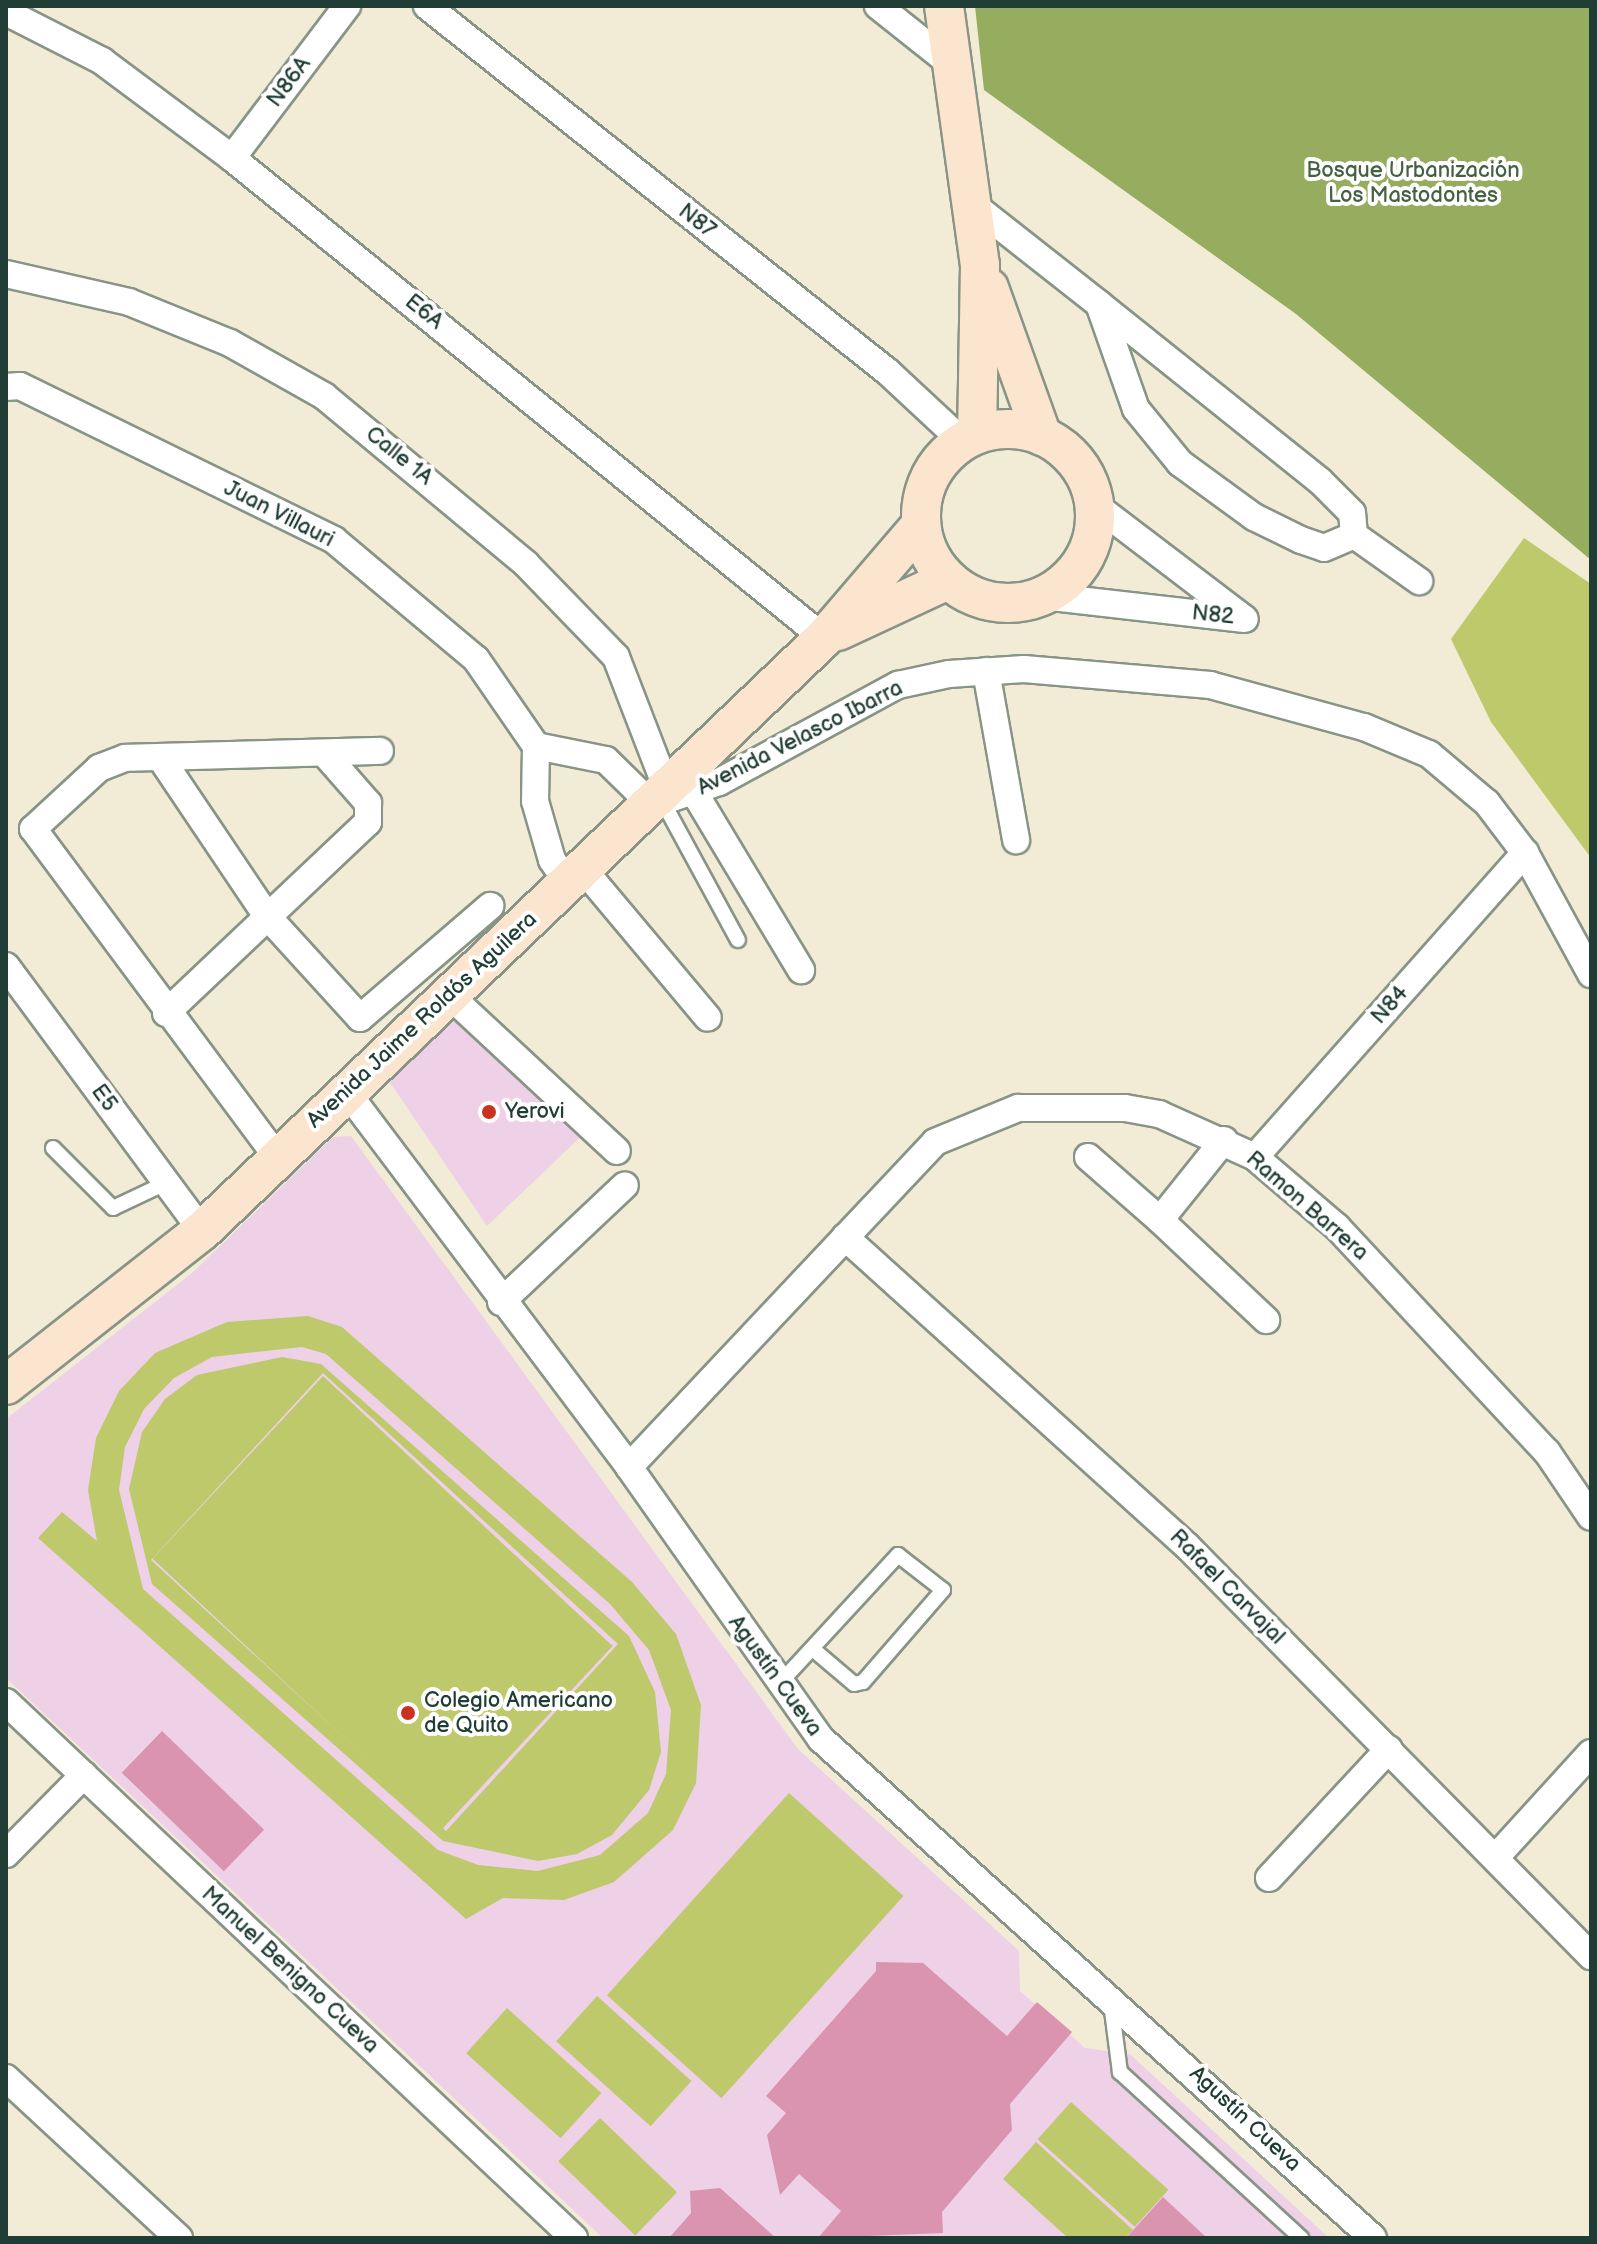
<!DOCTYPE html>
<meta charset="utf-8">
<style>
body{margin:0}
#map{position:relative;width:1597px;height:2244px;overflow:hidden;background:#f2ecd7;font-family:"Balsamiq Sans",sans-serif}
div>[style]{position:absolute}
.built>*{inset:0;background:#eed0e7}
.green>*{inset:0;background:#bdc96b;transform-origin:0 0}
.forest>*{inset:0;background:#96ad5f}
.building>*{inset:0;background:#db94b0;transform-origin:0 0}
.roads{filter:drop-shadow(2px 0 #889486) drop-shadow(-2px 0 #889486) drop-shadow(0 2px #889486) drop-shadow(0 -2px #889486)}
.lane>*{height:14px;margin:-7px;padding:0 7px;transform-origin:7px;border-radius:7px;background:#fff}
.street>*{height:26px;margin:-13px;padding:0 13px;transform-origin:13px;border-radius:13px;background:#fff}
.secondary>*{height:38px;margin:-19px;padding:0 19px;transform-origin:19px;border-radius:19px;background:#fce5cf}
.secondary>.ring{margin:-19px;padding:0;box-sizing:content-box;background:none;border:38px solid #fce5cf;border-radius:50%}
.dots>*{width:22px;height:22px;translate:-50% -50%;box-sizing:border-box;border:4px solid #fff;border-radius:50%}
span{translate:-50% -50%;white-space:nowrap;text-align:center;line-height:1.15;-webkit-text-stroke:8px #fff;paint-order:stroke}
.street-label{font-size:22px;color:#1f3d34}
.park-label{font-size:22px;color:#466042}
.poi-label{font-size:22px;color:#1f3d34}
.left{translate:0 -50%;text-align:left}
.frame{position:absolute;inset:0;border:8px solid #1f3d34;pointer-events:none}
</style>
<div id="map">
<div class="built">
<div style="clip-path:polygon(465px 1011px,590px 1128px,487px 1226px,389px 1081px)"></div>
<div style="clip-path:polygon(351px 1136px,798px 1749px,1019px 1951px,1020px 1991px,1085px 2048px,1130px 2054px,1329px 2238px,603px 2238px,6px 1678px,6px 1419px,192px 1273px,333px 1137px)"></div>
</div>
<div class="green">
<div style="clip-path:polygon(1524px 538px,1591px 584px,1591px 858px,1491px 722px,1451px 639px)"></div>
<div style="clip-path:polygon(evenodd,308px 1316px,342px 1327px,632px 1582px,676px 1634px,701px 1705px,696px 1783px,673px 1830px,614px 1882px,564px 1900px,503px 1898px,466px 1919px,38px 1538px,62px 1512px,97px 1541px,88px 1490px,96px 1438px,119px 1391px,155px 1353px,227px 1322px,308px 1316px,302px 1347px,326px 1354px,610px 1604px,649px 1650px,671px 1710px,666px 1774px,648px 1813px,600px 1855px,538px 1871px,478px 1865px,438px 1850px,143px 1589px,119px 1490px,125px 1447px,144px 1409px,174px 1378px,212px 1357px,302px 1347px)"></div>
<div style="clip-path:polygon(evenodd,282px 1357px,321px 1364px,629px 1636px,655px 1692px,661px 1752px,649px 1790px,612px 1835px,577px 1854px,538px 1861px,443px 1841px,152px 1584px,129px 1489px,142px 1432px,165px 1399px,197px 1375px,282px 1357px,323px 1373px,618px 1644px,446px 1831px,151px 1560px,323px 1373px)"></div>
<div style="left:323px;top:1376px;width:396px;height:250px;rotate:43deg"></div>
<div style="left:789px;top:1793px;width:154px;height:272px;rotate:42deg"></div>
<div style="left:597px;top:1996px;width:127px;height:61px;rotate:42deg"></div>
<div style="left:507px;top:2008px;width:127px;height:61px;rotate:42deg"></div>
<div style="left:1071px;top:2102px;width:131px;height:50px;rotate:42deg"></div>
<div style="left:600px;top:2118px;width:107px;height:60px;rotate:44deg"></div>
<div style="clip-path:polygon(1036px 2142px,1133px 2230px,1125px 2238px,1068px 2238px,1003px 2179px)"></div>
</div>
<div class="forest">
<div style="clip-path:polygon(975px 6px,1591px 6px,1591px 560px,1296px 314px,984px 90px)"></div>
</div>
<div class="building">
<div style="left:162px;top:1731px;width:142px;height:58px;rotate:44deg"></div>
<div style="clip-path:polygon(876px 1962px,923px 1963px,1007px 2036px,1037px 2002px,1072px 2032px,1010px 2104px,1012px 2130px,942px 2212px,943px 2233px,818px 2238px,841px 2211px,799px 2174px,780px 2195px,767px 2135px,786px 2113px,766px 2096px,876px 1971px)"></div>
<div style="clip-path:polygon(720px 2188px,776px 2238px,669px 2238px,691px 2213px,690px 2191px)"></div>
<div style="clip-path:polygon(1163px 2197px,1207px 2238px,1126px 2238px)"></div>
</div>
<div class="roads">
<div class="lane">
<div style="left:663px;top:802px;width:157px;rotate:61.5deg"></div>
<div style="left:53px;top:1148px;width:85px;rotate:45deg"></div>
<div style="left:113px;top:1208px;width:59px;rotate:-25.3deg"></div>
<div style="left:778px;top:1685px;width:177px;rotate:-47.3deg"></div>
<div style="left:898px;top:1555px;width:57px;rotate:37.9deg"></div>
<div style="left:943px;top:1590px;width:122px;rotate:131deg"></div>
<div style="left:863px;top:1682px;width:9px;rotate:167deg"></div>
<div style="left:854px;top:1684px;width:52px;rotate:-139.6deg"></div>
<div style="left:1111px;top:2003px;width:70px;rotate:82.6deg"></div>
<div style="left:1120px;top:2072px;width:246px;rotate:42.5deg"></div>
</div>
<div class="street">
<div style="left:427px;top:6px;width:589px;rotate:38.45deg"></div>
<div style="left:888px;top:372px;width:103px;rotate:43deg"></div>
<div style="left:878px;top:6px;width:92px;rotate:38.4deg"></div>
<div style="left:6px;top:12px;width:108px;rotate:27deg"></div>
<div style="left:102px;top:61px;width:162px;rotate:36.7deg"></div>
<div style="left:232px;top:158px;width:762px;rotate:39.04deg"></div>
<div style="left:232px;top:158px;width:191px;rotate:-52.9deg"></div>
<div style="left:972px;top:204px;width:162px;rotate:38.2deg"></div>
<div style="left:1099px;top:304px;width:111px;rotate:70.6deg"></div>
<div style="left:1136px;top:409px;width:70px;rotate:50.8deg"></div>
<div style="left:1180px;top:463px;width:92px;rotate:36.1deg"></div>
<div style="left:1254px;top:517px;width:52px;rotate:26.1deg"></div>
<div style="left:1301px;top:540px;width:24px;rotate:19deg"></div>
<div style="left:1324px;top:548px;width:33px;rotate:-23deg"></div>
<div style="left:1354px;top:535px;width:22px;rotate:-95deg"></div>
<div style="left:1352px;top:513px;width:45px;rotate:-135deg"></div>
<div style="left:1320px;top:481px;width:283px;rotate:-141.3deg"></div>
<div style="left:6px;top:274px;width:126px;rotate:12.8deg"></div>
<div style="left:129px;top:302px;width:109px;rotate:22.1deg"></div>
<div style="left:230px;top:343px;width:108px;rotate:29.4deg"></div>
<div style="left:324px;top:396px;width:263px;rotate:39.7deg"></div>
<div style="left:526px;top:564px;width:129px;rotate:45.9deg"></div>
<div style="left:616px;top:657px;width:142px;rotate:68.9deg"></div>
<div style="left:6px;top:387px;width:14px;rotate:-4deg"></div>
<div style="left:20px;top:386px;width:350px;rotate:26.1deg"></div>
<div style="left:334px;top:540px;width:185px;rotate:40deg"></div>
<div style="left:476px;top:659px;width:106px;rotate:55.4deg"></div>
<div style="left:536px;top:746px;width:55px;rotate:91deg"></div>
<div style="left:535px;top:801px;width:61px;rotate:73.9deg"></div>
<div style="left:552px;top:860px;width:28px;rotate:55deg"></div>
<div style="left:1095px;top:505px;width:185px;rotate:37.3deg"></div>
<div style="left:1354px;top:535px;width:80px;rotate:35.3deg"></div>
<div style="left:1043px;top:596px;width:203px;rotate:6.5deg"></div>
<div style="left:986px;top:671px;width:172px;rotate:79.9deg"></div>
<div style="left:536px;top:746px;width:71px;rotate:11.3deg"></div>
<div style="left:606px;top:760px;width:64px;rotate:44.4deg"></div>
<div style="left:652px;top:805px;width:71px;rotate:-18.9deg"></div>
<div style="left:719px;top:782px;width:204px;rotate:-28.5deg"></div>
<div style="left:898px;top:685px;width:52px;rotate:-12.2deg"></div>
<div style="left:949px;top:674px;width:75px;rotate:-3.8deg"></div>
<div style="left:1024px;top:669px;width:187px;rotate:4.9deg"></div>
<div style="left:1210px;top:685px;width:160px;rotate:15.3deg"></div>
<div style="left:1364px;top:727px;width:70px;rotate:22.6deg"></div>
<div style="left:1429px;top:754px;width:76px;rotate:40.2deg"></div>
<div style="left:1487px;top:803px;width:63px;rotate:52.8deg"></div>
<div style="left:1525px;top:853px;width:138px;rotate:61.4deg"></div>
<div style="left:162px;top:760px;width:188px;rotate:56.1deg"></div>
<div style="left:267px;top:916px;width:138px;rotate:47.6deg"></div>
<div style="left:360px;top:1018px;width:172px;rotate:-40.7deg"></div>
<div style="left:694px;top:792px;width:208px;rotate:59deg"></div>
<div style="left:583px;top:869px;width:194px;rotate:50deg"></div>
<div style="left:6px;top:966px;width:330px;rotate:53.5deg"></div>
<div style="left:449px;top:995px;width:229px;rotate:42.9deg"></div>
<div style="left:166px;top:1013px;width:278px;rotate:-43.4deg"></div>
<div style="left:368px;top:822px;width:19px;rotate:-90deg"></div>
<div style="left:368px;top:803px;width:64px;rotate:-131.2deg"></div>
<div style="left:346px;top:1091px;width:471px;rotate:53deg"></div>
<div style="left:629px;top:1467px;width:333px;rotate:54.8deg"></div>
<div style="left:821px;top:1739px;width:744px;rotate:42.11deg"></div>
<div style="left:1224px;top:1140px;width:102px;rotate:128.7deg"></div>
<div style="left:1160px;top:1220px;width:146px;rotate:43.3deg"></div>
<div style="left:277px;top:1157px;width:409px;rotate:-126.6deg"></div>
<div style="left:33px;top:829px;width:90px;rotate:-42.7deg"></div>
<div style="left:99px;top:768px;width:28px;rotate:-21deg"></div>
<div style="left:125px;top:758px;width:255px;rotate:-1.6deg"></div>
<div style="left:1088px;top:1157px;width:96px;rotate:41.2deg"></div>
<div style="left:1255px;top:1157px;width:407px;rotate:-48.4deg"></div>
<div style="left:845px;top:1237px;width:461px;rotate:42.1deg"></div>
<div style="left:1187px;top:1546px;width:576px;rotate:45.42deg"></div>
<div style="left:501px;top:1302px;width:170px;rotate:-43.3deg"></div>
<div style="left:629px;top:1467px;width:446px;rotate:-46.7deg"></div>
<div style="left:935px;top:1142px;width:90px;rotate:-22.3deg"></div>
<div style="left:1018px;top:1108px;width:107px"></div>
<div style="left:1125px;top:1108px;width:35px;rotate:10deg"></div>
<div style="left:1159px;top:1114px;width:105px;rotate:24.1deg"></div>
<div style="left:1255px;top:1157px;width:108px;rotate:40.5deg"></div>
<div style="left:1337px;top:1227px;width:308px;rotate:47deg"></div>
<div style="left:1547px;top:1452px;width:78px;rotate:55.9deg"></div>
<div style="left:6px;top:1702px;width:781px;rotate:43.34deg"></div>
<div style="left:6px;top:1854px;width:111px;rotate:-45.4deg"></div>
<div style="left:1496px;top:1857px;width:141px;rotate:-47.6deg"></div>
<div style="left:1269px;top:1878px;width:176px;rotate:-47.1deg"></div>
<div style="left:6px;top:2078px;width:236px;rotate:42.8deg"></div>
</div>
<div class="secondary">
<div style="left:944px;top:6px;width:261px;rotate:82.1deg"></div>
<div style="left:980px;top:265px;width:169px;rotate:91deg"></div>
<div style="left:989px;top:288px;width:157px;rotate:70.3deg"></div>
<div class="ring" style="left:921px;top:429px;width:136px;height:136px"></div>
<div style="left:838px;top:631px;width:121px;rotate:-24.9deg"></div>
<div style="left:6px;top:1385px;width:249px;rotate:-38.2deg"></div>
<div style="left:202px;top:1231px;width:859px;rotate:-43.63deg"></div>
<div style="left:824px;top:638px;width:149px;rotate:-49.4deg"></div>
</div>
</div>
<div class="dots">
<div style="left:489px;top:1112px;background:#c8321e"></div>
<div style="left:408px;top:1713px;background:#c8321e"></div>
</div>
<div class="street-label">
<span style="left:289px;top:82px;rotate:-53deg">N86A</span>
<span style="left:697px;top:221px;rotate:38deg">N87</span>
<span style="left:424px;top:312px;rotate:39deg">E6A</span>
<span style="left:399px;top:456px;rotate:39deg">Calle 1A</span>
<span style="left:279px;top:514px;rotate:27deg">Juan Villauri</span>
<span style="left:1213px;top:615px;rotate:6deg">N82</span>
<span style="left:800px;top:738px;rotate:-27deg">Avenida Velasco Ibarra</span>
<span style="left:1390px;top:1005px;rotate:-48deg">N84</span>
<span style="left:422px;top:1020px;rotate:-43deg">Avenida Jaime Roldós Aguilera</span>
<span style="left:104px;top:1098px;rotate:54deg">E5</span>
<span style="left:1307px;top:1206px;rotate:41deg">Ramon Barrera</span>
<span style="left:1227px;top:1587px;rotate:45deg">Rafael Carvajal</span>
<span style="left:775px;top:1676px;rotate:54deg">Agustín Cueva</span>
<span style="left:290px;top:1970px;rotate:43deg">Manuel Benigno Cueva</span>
<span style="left:1245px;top:2119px;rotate:43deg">Agustín Cueva</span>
</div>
<div class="park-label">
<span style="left:1413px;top:183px">Bosque Urbanización<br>Los Mastodontes</span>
</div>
<div class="poi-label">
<span class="left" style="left:505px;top:1112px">Yerovi</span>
<span class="left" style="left:424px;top:1713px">Colegio Americano<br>de Quito</span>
</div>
<div class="frame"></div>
</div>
